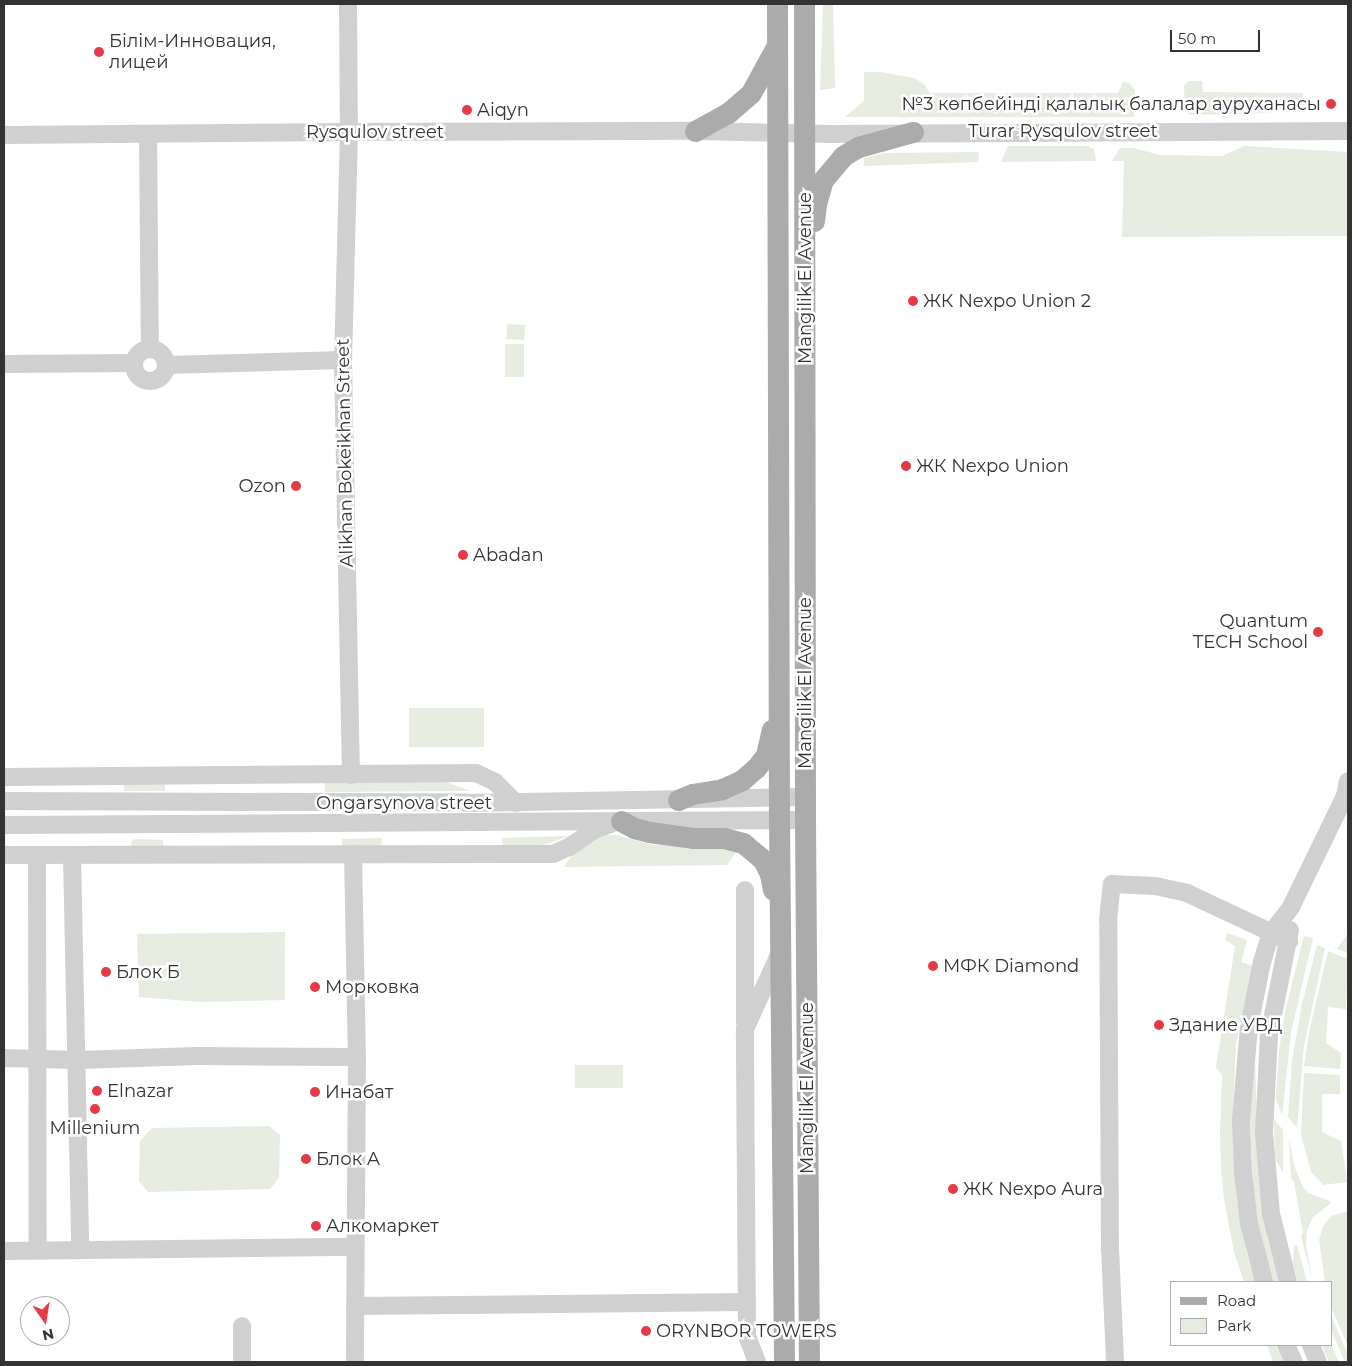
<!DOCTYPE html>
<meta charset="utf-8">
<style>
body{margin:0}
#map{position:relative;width:1352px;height:1366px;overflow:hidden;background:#fff;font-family:Montserrat,sans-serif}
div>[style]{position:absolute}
.green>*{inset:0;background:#e6ecdf;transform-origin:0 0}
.minor>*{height:18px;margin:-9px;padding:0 9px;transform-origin:9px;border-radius:9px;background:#d0d0d0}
.minor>.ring{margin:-9px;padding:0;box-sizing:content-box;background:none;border:18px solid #d0d0d0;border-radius:50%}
.major>*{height:21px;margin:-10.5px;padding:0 10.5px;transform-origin:10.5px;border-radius:10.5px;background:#ababab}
.dots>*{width:14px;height:14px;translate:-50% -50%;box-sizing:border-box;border:2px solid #fff;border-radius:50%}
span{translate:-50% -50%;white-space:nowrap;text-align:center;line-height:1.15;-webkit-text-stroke:5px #fff;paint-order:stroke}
.poi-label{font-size:18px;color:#333}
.left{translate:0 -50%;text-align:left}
.right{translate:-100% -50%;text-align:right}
.street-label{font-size:18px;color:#333}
.frame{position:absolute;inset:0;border:5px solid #333;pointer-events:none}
.legend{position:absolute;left:1170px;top:1281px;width:162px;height:65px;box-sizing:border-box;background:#fff;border:1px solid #adadad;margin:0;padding:6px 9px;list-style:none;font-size:15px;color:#333}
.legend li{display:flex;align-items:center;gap:10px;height:25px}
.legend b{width:25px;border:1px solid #adadad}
.north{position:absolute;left:20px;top:1296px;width:50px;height:50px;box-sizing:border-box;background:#fff;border:1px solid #adadad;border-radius:50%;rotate:167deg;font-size:14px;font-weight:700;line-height:20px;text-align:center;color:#333}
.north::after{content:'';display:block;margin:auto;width:18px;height:22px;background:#e63946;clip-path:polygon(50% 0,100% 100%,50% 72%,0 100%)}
.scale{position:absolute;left:1170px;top:30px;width:90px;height:22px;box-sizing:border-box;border:2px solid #333;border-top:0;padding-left:6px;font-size:15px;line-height:18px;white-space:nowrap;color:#333;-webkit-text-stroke:4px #fff;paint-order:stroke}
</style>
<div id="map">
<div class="green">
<div style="clip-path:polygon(823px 4px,833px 4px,835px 88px,820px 90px)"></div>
<div style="clip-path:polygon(864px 72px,881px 72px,914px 78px,924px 84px,930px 93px,1118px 93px,1123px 82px,1129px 83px,1135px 90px,1134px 117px,845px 117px,864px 101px)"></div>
<div style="clip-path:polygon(1189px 81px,1202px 81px,1203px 92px,1303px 93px,1303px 100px,1301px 104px,1267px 113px,1190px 115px,1185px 110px,1184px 85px)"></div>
<div style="clip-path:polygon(1008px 146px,1087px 146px,1094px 149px,1096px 161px,1001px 162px)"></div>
<div style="clip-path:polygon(1244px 146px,1348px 152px,1348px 236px,1122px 237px,1124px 161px,1112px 161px,1120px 148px,1134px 148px,1160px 155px,1222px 156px)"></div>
<div style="clip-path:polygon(979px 152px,978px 162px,864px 166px,864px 158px,884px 153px)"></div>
<div style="left:507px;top:324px;width:18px;height:15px;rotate:3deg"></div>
<div style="left:505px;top:344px;width:19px;height:33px"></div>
<div style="left:484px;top:708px;width:39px;height:75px;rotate:90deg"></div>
<div style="left:124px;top:781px;width:41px;height:10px"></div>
<div style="clip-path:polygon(325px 782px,446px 782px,471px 791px,325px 792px)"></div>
<div style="clip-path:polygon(599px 835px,616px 835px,653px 845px,713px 844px,739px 848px,727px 865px,564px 867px,572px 854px)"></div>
<div style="clip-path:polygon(568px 836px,550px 843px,536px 846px,503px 845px,502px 843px,502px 838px)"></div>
<div style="clip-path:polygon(382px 838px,381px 846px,342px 848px,342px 839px)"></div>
<div style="clip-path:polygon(134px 839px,163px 840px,163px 849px,132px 847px,131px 842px)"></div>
<div style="clip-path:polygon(285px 932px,285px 1000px,199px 1002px,139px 997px,137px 934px)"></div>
<div style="clip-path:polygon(1227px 933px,1247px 940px,1241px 962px,1253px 966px,1236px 1044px,1233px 1113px,1237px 1202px,1248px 1258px,1255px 1282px,1244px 1282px,1234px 1252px,1224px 1199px,1221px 1169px,1220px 1133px,1222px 1075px,1216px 1067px,1235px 946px,1225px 940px)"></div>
<div style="clip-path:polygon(1348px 933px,1348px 953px,1337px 949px)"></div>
<div style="clip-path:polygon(1304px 936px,1313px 938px,1291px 1032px,1282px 1116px,1276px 1099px,1279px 1051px,1285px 1012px)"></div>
<div style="clip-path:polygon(1317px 945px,1325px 948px,1304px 1045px,1297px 1128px,1288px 1117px,1292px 1061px,1302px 1004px)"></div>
<div style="clip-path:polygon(1328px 951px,1348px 959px,1346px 1009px,1328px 1007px,1326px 1043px,1341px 1053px,1340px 1069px,1304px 1066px,1310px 1028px)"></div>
<div style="clip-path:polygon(1255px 1051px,1257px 1141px,1262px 1206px,1268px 1241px,1279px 1282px,1273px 1282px,1271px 1279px,1258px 1222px,1253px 1187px,1250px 1115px)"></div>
<div style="left:575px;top:1065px;width:48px;height:23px"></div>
<div style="clip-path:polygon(1304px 1073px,1340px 1075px,1340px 1094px,1322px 1094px,1322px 1132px,1341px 1141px,1347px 1182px,1323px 1185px,1311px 1172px,1301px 1135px)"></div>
<div style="clip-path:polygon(1274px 1119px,1283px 1130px,1283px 1173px,1275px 1158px)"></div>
<div style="clip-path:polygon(269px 1126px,280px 1135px,279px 1178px,270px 1189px,148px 1192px,139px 1181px,140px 1141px,152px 1128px)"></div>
<div style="clip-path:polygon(1289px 1139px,1295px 1168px,1303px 1187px,1308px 1193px,1330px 1201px,1330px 1204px,1313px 1217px,1307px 1231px,1306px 1245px,1312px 1279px,1301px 1236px,1303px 1233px,1294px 1182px,1291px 1178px)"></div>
<div style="clip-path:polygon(1348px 1211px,1348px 1346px,1331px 1307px,1331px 1282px,1325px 1282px,1319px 1240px,1323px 1226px,1331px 1216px)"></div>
<div style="clip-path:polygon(1297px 1245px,1307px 1282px,1298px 1282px,1293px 1264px,1294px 1246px)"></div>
<div style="clip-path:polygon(1331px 1315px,1348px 1355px,1348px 1362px,1345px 1362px,1331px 1330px)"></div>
<div style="clip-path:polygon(1331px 1344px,1339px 1362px,1329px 1362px,1322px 1345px)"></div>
<div style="clip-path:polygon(1267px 1345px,1275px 1345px,1284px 1362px,1273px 1362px)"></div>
</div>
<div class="minor">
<div style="left:348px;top:4px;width:128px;rotate:89.6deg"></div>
<div style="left:349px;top:132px;width:228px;rotate:91.5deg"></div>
<div style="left:343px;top:360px;width:415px;rotate:88.9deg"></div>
<div style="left:148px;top:134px;width:215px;rotate:89.5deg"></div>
<div style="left:4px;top:135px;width:345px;rotate:-0.5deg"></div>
<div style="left:349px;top:132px;width:346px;rotate:-0.2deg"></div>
<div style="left:695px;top:131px;width:135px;rotate:1.3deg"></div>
<div style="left:830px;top:134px;width:518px;rotate:-0.33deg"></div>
<div class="ring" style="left:134px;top:349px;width:14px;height:14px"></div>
<div style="left:4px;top:364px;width:129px;rotate:-0.4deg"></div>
<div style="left:166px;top:365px;width:177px;rotate:-1.6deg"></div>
<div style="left:4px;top:777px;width:472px;rotate:-0.5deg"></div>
<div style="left:476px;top:773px;width:21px;rotate:25deg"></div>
<div style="left:495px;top:782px;width:30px;rotate:45deg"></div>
<div style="left:4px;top:801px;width:463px;rotate:0.2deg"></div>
<div style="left:467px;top:803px;width:338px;rotate:-1deg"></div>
<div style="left:4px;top:825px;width:801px;rotate:-0.36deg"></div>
<div style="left:353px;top:854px;width:203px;rotate:88.9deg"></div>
<div style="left:357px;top:1057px;width:305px;rotate:90.4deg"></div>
<div style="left:4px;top:855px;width:549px;rotate:-0.1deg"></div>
<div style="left:553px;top:854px;width:17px;rotate:-24deg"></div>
<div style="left:569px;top:847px;width:32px;rotate:-34deg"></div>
<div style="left:596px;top:829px;width:16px;rotate:-18deg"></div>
<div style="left:37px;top:855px;width:395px;rotate:89.9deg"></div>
<div style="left:72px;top:855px;width:395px;rotate:88.8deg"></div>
<div style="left:745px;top:890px;width:132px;rotate:90deg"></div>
<div style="left:4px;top:1058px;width:74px;rotate:1.5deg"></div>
<div style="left:78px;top:1060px;width:119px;rotate:-1.9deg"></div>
<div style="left:197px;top:1056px;width:160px;rotate:0.4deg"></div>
<div style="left:4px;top:1251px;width:351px;rotate:-0.7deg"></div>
<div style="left:1264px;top:1282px;width:61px;rotate:-104.3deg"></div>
<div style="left:1249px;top:1223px;width:51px;rotate:-96.7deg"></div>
<div style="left:1243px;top:1172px;width:52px;rotate:-92.2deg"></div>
<div style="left:1241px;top:1120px;width:93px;rotate:-85.1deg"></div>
<div style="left:1249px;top:1027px;width:66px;rotate:-78.7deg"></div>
<div style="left:1262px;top:962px;width:30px;rotate:-73deg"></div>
<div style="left:1271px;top:933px;width:33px;rotate:-52deg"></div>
<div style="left:1291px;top:907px;width:123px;rotate:-64.1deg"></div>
<div style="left:1345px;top:796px;width:15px;rotate:-79deg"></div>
<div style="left:1288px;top:1282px;width:70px;rotate:-104deg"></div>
<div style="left:1271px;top:1214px;width:81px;rotate:-94.9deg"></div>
<div style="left:1264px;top:1133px;width:98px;rotate:-87.1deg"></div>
<div style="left:1269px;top:1035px;width:107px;rotate:-78.7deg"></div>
<div style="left:355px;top:1306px;width:392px;rotate:-0.6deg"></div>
<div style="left:242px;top:1326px;width:36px;rotate:90deg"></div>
<div style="left:1286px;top:1345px;width:19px;rotate:65deg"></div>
<div style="left:1311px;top:1345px;width:18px;rotate:68deg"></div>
<div style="left:757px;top:1362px;width:28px;rotate:-111deg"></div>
<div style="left:747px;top:1336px;width:307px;rotate:-90.4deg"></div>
<div style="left:745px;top:1029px;width:81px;rotate:-65.3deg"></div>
<div style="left:1115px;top:1362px;width:113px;rotate:-92.5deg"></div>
<div style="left:1110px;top:1249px;width:329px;rotate:-90.3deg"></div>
<div style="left:1108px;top:920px;width:36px;rotate:-84deg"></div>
<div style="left:1112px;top:884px;width:43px;rotate:2.7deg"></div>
<div style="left:1155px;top:886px;width:33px;rotate:12deg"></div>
<div style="left:1187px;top:893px;width:113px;rotate:25.2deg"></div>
</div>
<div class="major">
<div style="left:777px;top:4px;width:816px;rotate:89.86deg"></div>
<div style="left:779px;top:820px;width:542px;rotate:89.47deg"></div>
<div style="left:804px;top:4px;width:816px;rotate:89.93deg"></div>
<div style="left:805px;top:820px;width:542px;rotate:89.58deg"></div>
<div style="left:695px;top:131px;width:38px;rotate:-29deg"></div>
<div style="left:728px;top:113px;width:30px;rotate:-41deg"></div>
<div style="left:751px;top:93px;width:52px;rotate:-61.5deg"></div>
<div style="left:814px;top:221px;width:17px;rotate:-83deg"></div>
<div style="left:816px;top:204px;width:25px;rotate:-74deg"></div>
<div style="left:823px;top:180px;width:31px;rotate:-50deg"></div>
<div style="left:843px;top:156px;width:17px;rotate:-31deg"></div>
<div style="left:858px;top:147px;width:57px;rotate:-15.3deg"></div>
<div style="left:678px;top:800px;width:15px;rotate:-23deg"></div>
<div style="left:692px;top:794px;width:30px;rotate:-9deg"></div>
<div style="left:722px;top:789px;width:22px;rotate:-24deg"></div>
<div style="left:742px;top:780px;width:18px;rotate:-41deg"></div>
<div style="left:756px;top:768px;width:16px;rotate:-52deg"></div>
<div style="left:766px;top:755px;width:26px;rotate:-77deg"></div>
<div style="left:621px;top:821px;width:15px;rotate:28deg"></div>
<div style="left:634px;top:828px;width:16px;rotate:15deg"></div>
<div style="left:649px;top:832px;width:44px;rotate:7.8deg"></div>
<div style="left:693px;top:838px;width:31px"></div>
<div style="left:724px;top:838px;width:20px;rotate:15deg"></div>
<div style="left:743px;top:843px;width:26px;rotate:40deg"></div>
<div style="left:763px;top:860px;width:16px;rotate:63deg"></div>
<div style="left:770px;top:874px;width:16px;rotate:79deg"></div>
</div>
<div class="dots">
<div style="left:99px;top:52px;background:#e63946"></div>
<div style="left:1331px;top:104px;background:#e63946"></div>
<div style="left:467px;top:110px;background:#e63946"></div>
<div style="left:913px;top:301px;background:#e63946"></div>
<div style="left:906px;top:466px;background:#e63946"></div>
<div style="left:296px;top:486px;background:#e63946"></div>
<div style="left:463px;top:555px;background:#e63946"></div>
<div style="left:1318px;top:632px;background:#e63946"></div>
<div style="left:933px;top:966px;background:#e63946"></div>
<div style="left:106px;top:972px;background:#e63946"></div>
<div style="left:315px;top:987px;background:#e63946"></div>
<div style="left:1159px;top:1025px;background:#e63946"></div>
<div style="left:97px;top:1091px;background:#e63946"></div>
<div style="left:315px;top:1092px;background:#e63946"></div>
<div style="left:95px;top:1109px;background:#e63946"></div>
<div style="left:306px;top:1159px;background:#e63946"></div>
<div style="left:953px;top:1189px;background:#e63946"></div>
<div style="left:316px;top:1226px;background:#e63946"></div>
<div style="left:646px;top:1331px;background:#e63946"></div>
</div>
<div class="poi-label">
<span class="left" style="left:109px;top:52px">Білім-Инновация,<br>лицей</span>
<span class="right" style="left:1321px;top:104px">№3 көпбейінді қалалық балалар ауруханасы</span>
<span class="left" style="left:477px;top:110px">Aiqyn</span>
<span class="left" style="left:923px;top:301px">ЖК Nexpo Union 2</span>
<span class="left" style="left:916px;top:466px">ЖК Nexpo Union</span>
<span class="right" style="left:286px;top:486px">Ozon</span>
<span class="left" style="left:473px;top:555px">Abadan</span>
<span class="right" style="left:1308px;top:632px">Quantum<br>TECH School</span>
<span class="left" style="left:943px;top:966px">МФК Diamond</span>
<span class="left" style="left:116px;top:972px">Блок Б</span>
<span class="left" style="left:325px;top:987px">Морковка</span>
<span class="left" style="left:1169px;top:1025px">Здание УВД</span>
<span class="left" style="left:107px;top:1091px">Elnazar</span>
<span class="left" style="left:325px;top:1092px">Инабат</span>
<span style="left:95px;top:1128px">Millenium</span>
<span class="left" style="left:316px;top:1159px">Блок А</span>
<span class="left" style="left:963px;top:1189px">ЖК Nexpo Aura</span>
<span class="left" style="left:326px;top:1226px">Алкомаркет</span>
<span class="left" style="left:656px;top:1331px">ORYNBOR TOWERS</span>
</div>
<div class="street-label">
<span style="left:1063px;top:131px">Turar Rysqulov street</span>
<span style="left:375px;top:132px">Rysqulov street</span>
<span style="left:805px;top:278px;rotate:-90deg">Mangilik El Avenue</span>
<span style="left:345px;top:453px;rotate:-91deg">Alikhan Bokeikhan Street</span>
<span style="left:805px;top:683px;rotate:-90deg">Mangilik El Avenue</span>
<span style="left:404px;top:803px">Ongarsynova street</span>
<span style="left:807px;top:1088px;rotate:-90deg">Mangilik El Avenue</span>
</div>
<div class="frame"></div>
<ul class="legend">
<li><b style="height:6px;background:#ababab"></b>Road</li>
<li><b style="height:14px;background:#e6ecdf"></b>Park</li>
</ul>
<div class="north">N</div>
<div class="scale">50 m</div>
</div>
